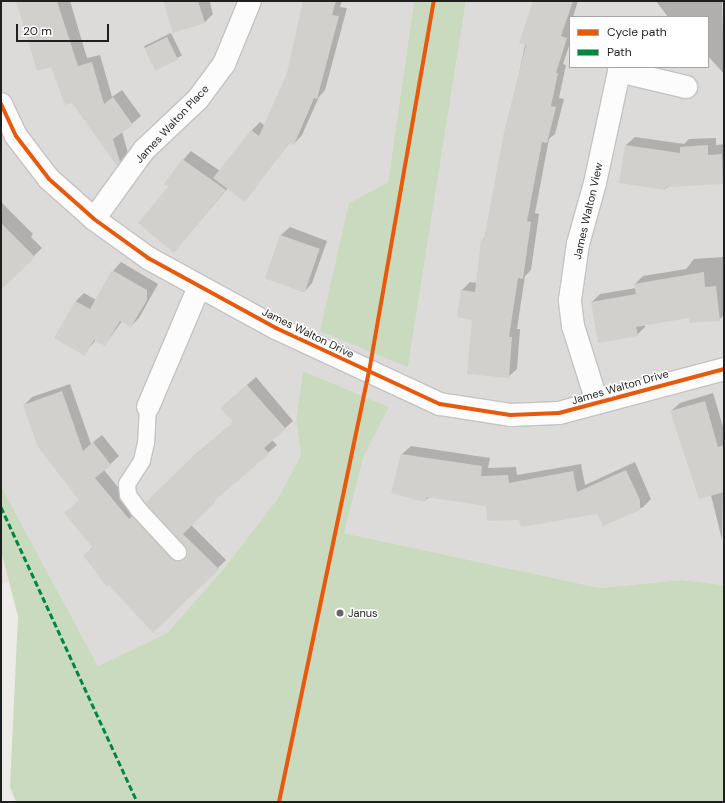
<!DOCTYPE html>
<style>
body{margin:0}
#map{position:relative;width:725px;height:803px;overflow:hidden;background:#edebe8;font-family:"DM Sans",sans-serif}
div>[style]{position:absolute}
.residential>*{inset:0;background:#dcdbd9}
.commercial>*{inset:0;background:#eee0de}
.forest>*{inset:0;background:#c9dabf}
.shadow>*{inset:0;background:#0003;transform-origin:0 0}
.building>*{inset:0;background:#d2d0cd;transform-origin:0 0}
.roads{filter:drop-shadow(1px 0 #c4c3c2) drop-shadow(-1px 0 #c4c3c2) drop-shadow(0 1px #c4c3c2) drop-shadow(0 -1px #c4c3c2)}
.service>*{height:16px;margin:-8px;padding:0 8px;transform-origin:8px;border-radius:8px;background:#fcfcfc}
.minor>*{height:22px;margin:-11px;padding:0 11px;transform-origin:11px;border-radius:11px;background:#fcfcfc}
.quiet>*{height:3px;margin-top:-1.5px;transform-origin:0;background:repeating-linear-gradient(90deg,#00873e 0 6px,transparent 0 9px)}
.cycleway>*{height:4px;margin:-2px;padding:0 2px;transform-origin:2px;border-radius:2px;background:#e8590c}
.dots>*{width:11px;height:11px;translate:-50% -50%;box-sizing:border-box;border:2px solid #fff;border-radius:50%}
span{translate:-50% -50%;white-space:nowrap;text-align:center;line-height:1.15;-webkit-text-stroke:3px #fff;paint-order:stroke}
.street-label{font-size:11px;color:#1f1f1f}
.poi-label{font-size:11px;color:#1f1f1f}
.left{translate:0 -50%;text-align:left}
.frame{position:absolute;inset:0;border:2px solid #1f1f1f;pointer-events:none}
.legend{position:absolute;left:569px;top:16px;width:140px;height:52px;box-sizing:border-box;background:#fff;border:1px solid #a5a5a5;margin:0;padding:5px 7px;list-style:none;font-size:12px;color:#1f1f1f}
.legend li{display:flex;align-items:center;gap:8px;height:20px}
.legend b{width:20px;border:1px solid #a5a5a5}
.scale{position:absolute;left:16px;top:24px;width:93px;height:18px;box-sizing:border-box;border:2px solid #1f1f1f;border-top:0;padding-left:5px;font-size:12px;line-height:14px;white-space:nowrap;color:#1f1f1f;-webkit-text-stroke:3px #fff;paint-order:stroke}
</style>
<div id="map">
<div class="residential">
<div style="clip-path:polygon(evenodd,1px 1px,414px 1px,388px 182px,349px 203px,408px 367px,466px 1px,724px 1px,724px 585px,681px 580px,600px 588px,344px 533px,364px 456px,389px 407px,303px 371px,296px 419px,301px 455px,278px 498px,226px 566px,167px 633px,98px 666px,1px 486px,1px 1px,570px 17px,708px 17px,708px 67px,570px 67px,570px 17px)"></div>
</div>
<div class="commercial">
<div style="clip-path:polygon(1px 551px,9px 582px,1px 584px)"></div>
</div>
<div class="forest">
<div style="clip-path:polygon(414px 1px,466px 1px,408px 367px,320px 331px,349px 203px,388px 182px)"></div>
<div style="clip-path:polygon(303px 371px,389px 407px,364px 456px,344px 533px,600px 588px,681px 580px,724px 585px,724px 802px,16px 802px,10px 787px,18px 616px,1px 551px,1px 486px,98px 666px,167px 633px,226px 566px,278px 498px,301px 455px,296px 419px)"></div>
</div>
<div class="shadow">
<div style="clip-path:polygon(17px 1px,70px 1px,87px 58px,100px 55px,112px 97px,122px 90px,141px 116px,122px 132px,128px 153px,117px 165px,52px 66px)"></div>
<div style="clip-path:polygon(165px 1px,211px 1px,210px 3px,213px 14px,205px 22px,173px 32px)"></div>
<div style="clip-path:polygon(304px 1px,342px 1px,340px 7px,347px 8px,325px 90px,319px 97px,302px 135px,294px 144px,290px 142px,244px 201px,228px 188px,174px 252px,170px 187px,183px 160px,191px 151px,220px 171px,252px 130px,260px 122px,265px 126px,288px 73px)"></div>
<div style="clip-path:polygon(534px 1px,578px 1px,573px 17px,570px 17px,570px 43px,563px 64px,566px 65px,559px 98px,564px 99px,555px 134px,549px 139px,535px 213px,539px 214px,531px 270px,525px 276px,517px 329px,520px 329px,517px 369px,508px 377px,473px 319px,462px 290px,470px 282px,477px 283px,482px 240px,486px 236px)"></div>
<div style="clip-path:polygon(656px 1px,722px 1px,724px 74px,708px 56px,708px 17px,668px 17px)"></div>
<div style="left:171px;top:33px;width:25px;height:30px;rotate:64deg"></div>
<div style="clip-path:polygon(635px 137px,684px 144px,689px 139px,716px 138px,716px 145px,724px 144px,724px 183px,669px 186px,665px 189px,626px 145px)"></div>
<div style="clip-path:polygon(1px 202px,33px 234px,31px 237px,42px 248px,8px 282px,1px 275px)"></div>
<div style="clip-path:polygon(290px 227px,327px 241px,312px 283px,304px 292px,266px 278px,281px 235px)"></div>
<div style="clip-path:polygon(724px 257px,724px 315px,719px 320px,690px 317px,645px 324px,645px 327px,637px 335px,592px 302px,600px 294px,636px 288px,635px 284px,643px 276px,686px 269px,694px 259px)"></div>
<div style="clip-path:polygon(121px 262px,158px 284px,139px 318px,131px 326px,122px 321px,105px 345px,96px 340px,84px 354px,56px 338px,76px 301px,84px 293px,96px 300px,113px 271px)"></div>
<div style="clip-path:polygon(256px 377px,293px 421px,272px 440px,277px 445px,222px 493px,191px 525px,226px 560px,153px 631px,84px 556px,93px 547px,80px 500px,24px 405px,32px 397px,70px 384px,91px 444px,102px 435px,119px 456px,104px 470px,138px 512px,179px 551px,188px 553px,186px 545px,147px 503px,196px 454px,234px 422px,230px 400px)"></div>
<div style="clip-path:polygon(713px 393px,724px 430px,722px 540px,711px 495px,671px 411px,680px 403px)"></div>
<div style="clip-path:polygon(411px 446px,490px 458px,488px 468px,516px 467px,517px 475px,581px 464px,585px 485px,635px 462px,651px 499px,643px 507px,603px 525px,598px 513px,520px 519px,487px 505px,429px 497px,425px 501px,402px 454px)"></div>
</div>
<div class="building">
<div style="clip-path:polygon(16px 1px,57px 1px,78px 66px,92px 62px,104px 104px,113px 97px,133px 125px,113px 139px,120px 162px,117px 166px,72px 103px,65px 105px,51px 67px,37px 71px)"></div>
<div style="clip-path:polygon(163px 1px,198px 1px,205px 23px,173px 33px)"></div>
<div style="clip-path:polygon(303px 1px,336px 1px,332px 15px,339px 16px,317px 99px,314px 98px,294px 145px,289px 143px,245px 202px,213px 178px,251px 130px,259px 136px,287px 73px)"></div>
<div style="clip-path:polygon(533px 1px,573px 1px,561px 36px,567px 38px,556px 73px,558px 73px,551px 106px,556px 107px,547px 143px,542px 142px,527px 221px,531px 222px,523px 279px,518px 278px,509px 337px,512px 337px,509px 378px,467px 374px,472px 320px,457px 317px,461px 290px,475px 292px,481px 239px,484px 239px,504px 132px,526px 45px,519px 43px)"></div>
<div style="left:167px;top:37px;width:25px;height:25px;rotate:64deg"></div>
<div style="clip-path:polygon(625px 145px,680px 153px,680px 147px,708px 145px,708px 155px,722px 154px,723px 184px,666px 187px,666px 190px,619px 183px)"></div>
<div style="clip-path:polygon(182px 159px,226px 190px,174px 253px,138px 223px,168px 187px,164px 184px)"></div>
<div style="clip-path:polygon(1px 223px,35px 257px,1px 290px)"></div>
<div style="left:280px;top:235px;width:42px;height:46px;rotate:19deg"></div>
<div style="clip-path:polygon(112px 270px,147px 290px,147px 300px,131px 327px,120px 321px,105px 346px,94px 340px,85px 356px,54px 338px,75px 301px,90px 309px)"></div>
<div style="clip-path:polygon(704px 272px,705px 287px,716px 286px,720px 321px,689px 323px,689px 318px,636px 327px,638px 336px,598px 343px,591px 302px,636px 294px,634px 284px)"></div>
<div style="clip-path:polygon(247px 385px,286px 429px,264px 448px,269px 454px,214px 501px,215px 503px,183px 534px,219px 569px,153px 633px,109px 585px,107px 587px,83px 555px,93px 548px,64px 513px,79px 500px,38px 447px,23px 405px,62px 391px,83px 451px,93px 442px,111px 465px,95px 478px,129px 519px,132px 516px,171px 558px,180px 561px,187px 555px,185px 546px,145px 503px,187px 462px,233px 422px,220px 408px)"></div>
<div style="clip-path:polygon(705px 401px,718px 447px,724px 445px,724px 492px,699px 499px,670px 411px)"></div>
<div style="clip-path:polygon(401px 454px,482px 466px,481px 476px,508px 475px,509px 483px,573px 471px,577px 492px,626px 470px,640px 500px,640px 510px,603px 526px,597px 514px,521px 527px,519px 520px,487px 521px,486px 506px,427px 497px,425px 502px,391px 493px)"></div>
</div>
<div class="roads">
<div class="service">
<div style="left:148px;top:407px;width:36px;rotate:93deg"></div>
<div style="left:146px;top:443px;width:18px;rotate:103deg"></div>
<div style="left:142px;top:461px;width:27px;rotate:123deg"></div>
<div style="left:127px;top:484px;width:11px;rotate:85deg"></div>
<div style="left:128px;top:495px;width:17px;rotate:54deg"></div>
<div style="left:138px;top:509px;width:59px;rotate:47.1deg"></div>
</div>
<div class="minor">
<div style="left:619px;top:71px;width:69px;rotate:13.4deg"></div>
<div style="left:1px;top:104px;width:35px;rotate:65deg"></div>
<div style="left:16px;top:136px;width:54px;rotate:52.5deg"></div>
<div style="left:49px;top:179px;width:60px;rotate:41.6deg"></div>
<div style="left:94px;top:219px;width:67px;rotate:35.8deg"></div>
<div style="left:148px;top:258px;width:146px;rotate:28.7deg"></div>
<div style="left:276px;top:328px;width:181px;rotate:24.9deg"></div>
<div style="left:440px;top:404px;width:71px;rotate:8.9deg"></div>
<div style="left:510px;top:415px;width:49px;rotate:-2.3deg"></div>
<div style="left:559px;top:413px;width:171px;rotate:-14.9deg"></div>
<div style="left:94px;top:219px;width:85px;rotate:-54.1deg"></div>
<div style="left:144px;top:150px;width:74px;rotate:-43.4deg"></div>
<div style="left:198px;top:99px;width:44px;rotate:-53.4deg"></div>
<div style="left:224px;top:64px;width:68px;rotate:-67.6deg"></div>
<div style="left:597px;top:402px;width:80px;rotate:-107.5deg"></div>
<div style="left:573px;top:326px;width:26px;rotate:-97deg"></div>
<div style="left:570px;top:300px;width:57px;rotate:-81.9deg"></div>
<div style="left:578px;top:244px;width:63px;rotate:-74.4deg"></div>
<div style="left:595px;top:183px;width:119px;rotate:-77.8deg"></div>
<div style="left:148px;top:407px;width:130px;rotate:-67deg"></div>
</div>
</div>
<div class="quiet">
<div style="left:1px;top:507px;width:325px;rotate:65.2deg"></div>
</div>
<div class="cycleway">
<div style="left:1px;top:104px;width:35px;rotate:65deg"></div>
<div style="left:16px;top:136px;width:54px;rotate:52.5deg"></div>
<div style="left:49px;top:179px;width:60px;rotate:41.6deg"></div>
<div style="left:94px;top:219px;width:67px;rotate:35.8deg"></div>
<div style="left:148px;top:258px;width:146px;rotate:28.7deg"></div>
<div style="left:276px;top:328px;width:181px;rotate:24.9deg"></div>
<div style="left:440px;top:404px;width:71px;rotate:8.9deg"></div>
<div style="left:510px;top:415px;width:49px;rotate:-2.3deg"></div>
<div style="left:559px;top:413px;width:171px;rotate:-14.9deg"></div>
<div style="left:279px;top:802px;width:439px;rotate:-78.2deg"></div>
<div style="left:369px;top:372px;width:377px;rotate:-80.1deg"></div>
</div>
<div class="dots">
<div style="left:340px;top:613px;background:#676665"></div>
</div>
<div class="street-label">
<span style="left:172px;top:124px;rotate:-47deg">James Walton Place</span>
<span style="left:588px;top:211px;rotate:-77deg">James Walton View</span>
<span style="left:308px;top:333px;rotate:26deg">James Walton Drive</span>
<span style="left:620px;top:387px;rotate:-16deg">James Walton Drive</span>
</div>
<div class="poi-label">
<span class="left" style="left:348px;top:613px">Janus</span>
</div>
<div class="frame"></div>
<ul class="legend">
<li><b style="height:5px;background:#e8590c"></b>Cycle path</li>
<li><b style="height:5px;background:#00873e"></b>Path</li>
</ul>
<div class="scale">20 m</div>
</div>
